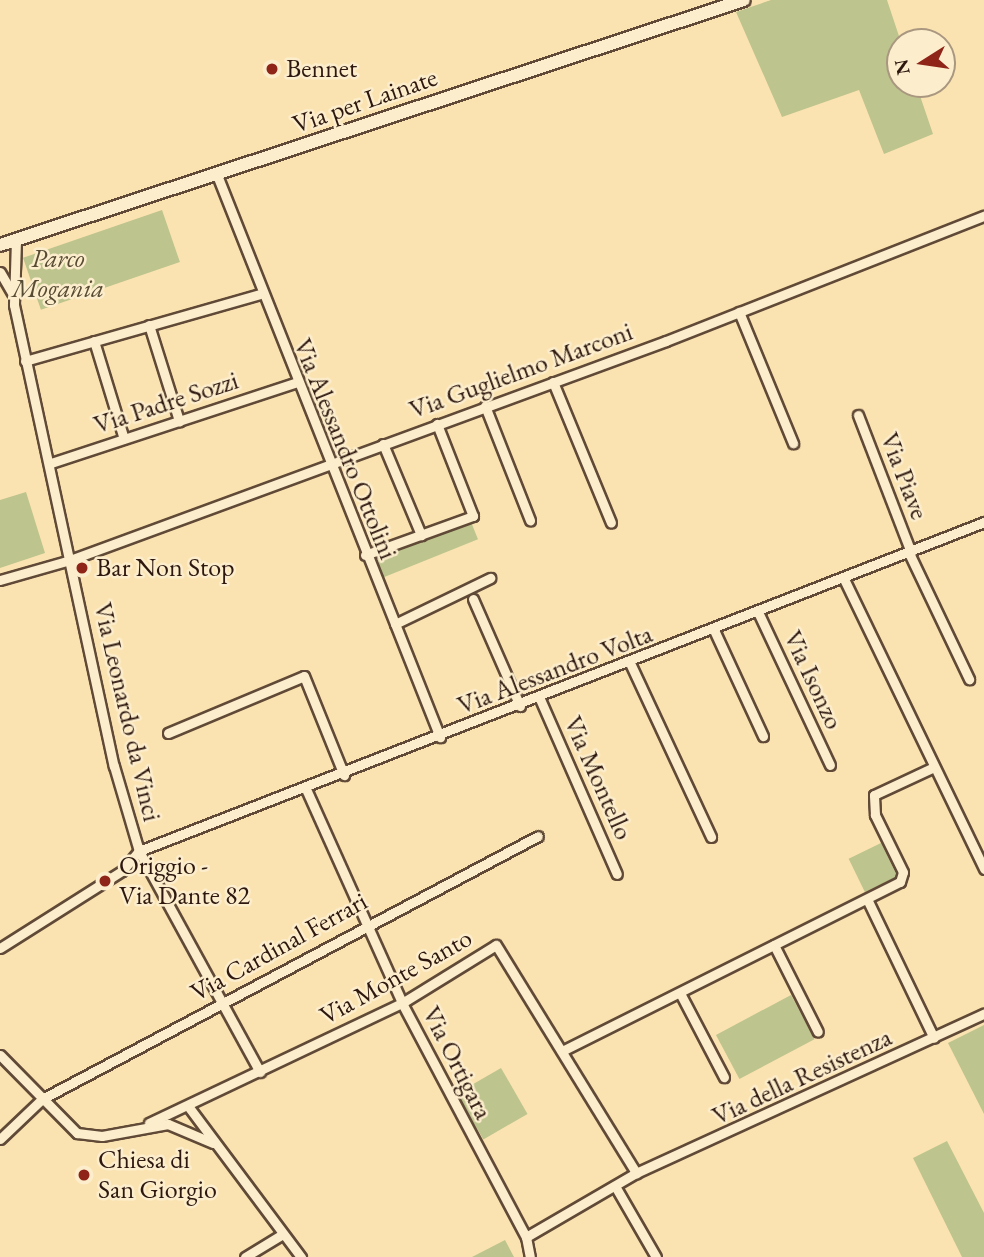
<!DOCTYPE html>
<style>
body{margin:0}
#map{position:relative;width:984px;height:1257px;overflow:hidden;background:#fbe3b1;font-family:"EB Garamond",serif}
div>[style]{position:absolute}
.green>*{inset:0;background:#bdc48d;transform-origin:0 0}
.roads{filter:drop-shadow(2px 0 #604a37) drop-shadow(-2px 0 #604a37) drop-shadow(0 2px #604a37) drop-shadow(0 -2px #604a37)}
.street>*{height:9px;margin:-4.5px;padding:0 4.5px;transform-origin:4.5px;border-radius:4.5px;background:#fcedcc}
.secondary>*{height:12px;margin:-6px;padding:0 6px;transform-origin:6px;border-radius:6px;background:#fcedcc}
.dots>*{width:19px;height:19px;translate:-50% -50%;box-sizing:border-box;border:4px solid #fcedcc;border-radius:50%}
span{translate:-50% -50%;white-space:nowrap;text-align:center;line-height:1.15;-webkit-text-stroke:5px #fcedcc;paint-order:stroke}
.poi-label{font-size:26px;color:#2d170e}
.left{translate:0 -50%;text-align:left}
.street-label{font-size:26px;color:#2d170e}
.park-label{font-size:26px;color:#584b34;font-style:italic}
.north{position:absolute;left:886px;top:28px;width:70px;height:70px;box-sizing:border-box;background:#fcedcc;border:2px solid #a99780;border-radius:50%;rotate:258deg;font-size:19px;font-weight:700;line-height:28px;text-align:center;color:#2d170e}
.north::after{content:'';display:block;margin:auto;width:24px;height:32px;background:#8f2418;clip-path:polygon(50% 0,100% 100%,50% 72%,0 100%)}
</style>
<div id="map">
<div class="green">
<div style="clip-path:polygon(771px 0,887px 0,901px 42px,900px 84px,916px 84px,933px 134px,884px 154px,859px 90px,782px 117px,736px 12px)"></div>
<div style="left:162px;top:210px;width:55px;height:147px;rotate:71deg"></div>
<div style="clip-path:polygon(26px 492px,45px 553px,0 568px,0 500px)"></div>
<div style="left:469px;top:517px;width:24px;height:107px;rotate:68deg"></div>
<div style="left:881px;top:843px;width:37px;height:36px;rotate:64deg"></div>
<div style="left:791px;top:995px;width:50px;height:85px;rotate:62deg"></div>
<div style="clip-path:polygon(984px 1025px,984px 1114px,948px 1043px)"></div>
<div style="left:501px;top:1068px;width:53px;height:51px;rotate:60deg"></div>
<div style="clip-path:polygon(947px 1141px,984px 1213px,984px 1257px,962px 1257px,913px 1158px)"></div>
<div style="clip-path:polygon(505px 1240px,514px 1257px,472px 1257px)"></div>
</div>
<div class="roads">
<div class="street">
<div style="left:217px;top:175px;width:605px;rotate:68.36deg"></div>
<div style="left:16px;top:240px;width:65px;rotate:91.8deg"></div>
<div style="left:14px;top:305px;width:472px;rotate:77.8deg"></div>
<div style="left:114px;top:766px;width:89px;rotate:73.6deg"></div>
<div style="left:139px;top:851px;width:252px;rotate:61.3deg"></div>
<div style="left:0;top:272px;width:24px;rotate:60deg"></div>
<div style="left:739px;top:312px;width:142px;rotate:67.6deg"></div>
<div style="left:149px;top:325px;width:101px;rotate:72.6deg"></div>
<div style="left:94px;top:341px;width:102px;rotate:73deg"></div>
<div style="left:25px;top:361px;width:244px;rotate:-15.9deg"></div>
<div style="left:553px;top:382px;width:152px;rotate:67.6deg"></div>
<div style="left:485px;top:406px;width:123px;rotate:68.5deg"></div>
<div style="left:858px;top:415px;width:147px;rotate:68.9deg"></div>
<div style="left:383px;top:444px;width:99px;rotate:67.3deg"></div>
<div style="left:51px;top:463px;width:257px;rotate:-18.2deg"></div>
<div style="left:909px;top:553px;width:140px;rotate:64.5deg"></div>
<div style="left:365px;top:555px;width:115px;rotate:-19.9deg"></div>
<div style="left:473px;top:516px;width:99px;rotate:-111.4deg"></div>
<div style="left:844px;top:579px;width:322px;rotate:64.2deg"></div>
<div style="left:0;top:580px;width:73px;rotate:-15.9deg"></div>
<div style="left:70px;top:560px;width:635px;rotate:-20.18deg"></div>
<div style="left:666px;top:341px;width:342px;rotate:-21.5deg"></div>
<div style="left:473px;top:599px;width:117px;rotate:66.3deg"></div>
<div style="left:758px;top:612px;width:169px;rotate:64.8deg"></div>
<div style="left:395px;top:624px;width:106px;rotate:-25.8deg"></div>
<div style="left:714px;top:630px;width:117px;rotate:65.2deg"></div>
<div style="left:630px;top:663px;width:192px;rotate:65deg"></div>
<div style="left:540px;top:699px;width:191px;rotate:66.3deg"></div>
<div style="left:168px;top:733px;width:147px;rotate:-22.7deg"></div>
<div style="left:304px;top:676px;width:107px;rotate:68deg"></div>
<div style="left:306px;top:789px;width:235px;rotate:65.8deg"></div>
<div style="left:402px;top:1003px;width:265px;rotate:62.1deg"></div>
<div style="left:526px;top:1237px;width:127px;rotate:-30.2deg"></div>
<div style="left:867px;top:899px;width:154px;rotate:64.3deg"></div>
<div style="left:774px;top:945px;width:97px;rotate:63.2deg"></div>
<div style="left:0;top:948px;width:144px;rotate:-32.3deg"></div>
<div style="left:122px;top:871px;width:26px;rotate:-50deg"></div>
<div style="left:139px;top:851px;width:907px;rotate:-21.27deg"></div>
<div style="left:680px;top:993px;width:95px;rotate:62.4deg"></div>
<div style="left:562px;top:1051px;width:378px;rotate:-26.6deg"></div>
<div style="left:900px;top:882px;width:10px;rotate:-73deg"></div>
<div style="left:903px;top:872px;width:64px;rotate:-116.2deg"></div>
<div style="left:875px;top:815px;width:20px;rotate:-93deg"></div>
<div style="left:874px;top:795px;width:66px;rotate:-25deg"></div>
<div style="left:0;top:1055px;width:110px;rotate:45.4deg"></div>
<div style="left:77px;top:1133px;width:25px;rotate:7deg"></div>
<div style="left:102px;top:1136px;width:67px;rotate:-10.3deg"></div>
<div style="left:168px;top:1124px;width:49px;rotate:22.9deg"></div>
<div style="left:188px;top:1106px;width:189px;rotate:53.2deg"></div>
<div style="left:149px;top:1123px;width:280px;rotate:-25.4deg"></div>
<div style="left:402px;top:1003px;width:110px;rotate:-31.7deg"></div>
<div style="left:496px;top:945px;width:268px;rotate:58.4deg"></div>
<div style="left:0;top:1139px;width:58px;rotate:-43.6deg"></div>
<div style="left:42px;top:1099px;width:561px;rotate:-27.93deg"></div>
<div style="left:636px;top:1173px;width:383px;rotate:-24.6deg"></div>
<div style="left:615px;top:1186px;width:82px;rotate:60deg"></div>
<div style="left:526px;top:1237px;width:20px;rotate:79deg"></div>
<div style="left:245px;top:1257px;width:44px;rotate:-31.2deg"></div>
</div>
<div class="secondary">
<div style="left:0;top:245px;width:783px;rotate:-18.23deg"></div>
</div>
</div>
<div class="dots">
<div style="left:272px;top:69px;background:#8f2418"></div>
<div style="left:82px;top:568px;background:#8f2418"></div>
<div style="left:105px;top:881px;background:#8f2418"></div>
<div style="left:84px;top:1175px;background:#8f2418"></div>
</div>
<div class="poi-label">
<span class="left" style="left:286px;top:69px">Bennet</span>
<span class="left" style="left:96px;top:568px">Bar Non Stop</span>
<span class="left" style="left:119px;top:881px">Origgio -<br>Via Dante 82</span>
<span class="left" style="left:98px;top:1175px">Chiesa di<br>San Giorgio</span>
</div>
<div class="street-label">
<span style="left:365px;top:101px;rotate:-19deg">Via per Lainate</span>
<span style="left:521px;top:371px;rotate:-20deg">Via Guglielmo Marconi</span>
<span style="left:166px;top:403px;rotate:-18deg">Via Padre Sozzi</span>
<span style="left:345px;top:449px;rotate:68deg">Via Alessandro Ottolini</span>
<span style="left:904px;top:476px;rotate:69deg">Via Piave</span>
<span style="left:555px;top:670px;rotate:-21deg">Via Alessandro Volta</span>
<span style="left:813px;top:680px;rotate:65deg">Via Isonzo</span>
<span style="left:127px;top:712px;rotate:77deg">Via Leonardo da Vinci</span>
<span style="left:598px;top:778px;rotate:66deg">Via Montello</span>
<span style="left:279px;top:947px;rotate:-29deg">Via Cardinal Ferrari</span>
<span style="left:396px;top:977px;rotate:-29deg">Via Monte Santo</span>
<span style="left:457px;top:1063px;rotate:63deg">Via Ortigara</span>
<span style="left:802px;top:1077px;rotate:-25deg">Via della Resistenza</span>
</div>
<div class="park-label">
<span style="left:58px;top:274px">Parco<br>Mogania</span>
</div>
<div class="north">N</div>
</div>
